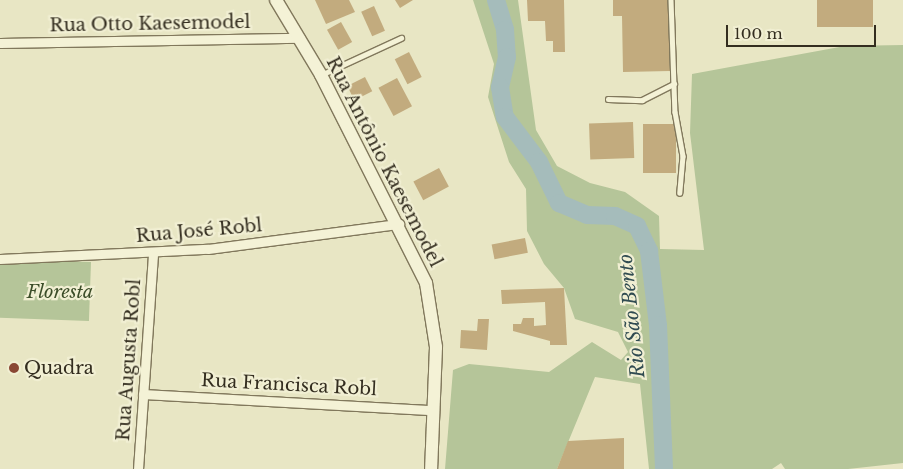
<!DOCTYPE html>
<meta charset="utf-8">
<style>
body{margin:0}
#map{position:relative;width:903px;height:469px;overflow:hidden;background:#e8e6c4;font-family:"Libre Baskerville",serif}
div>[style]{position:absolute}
.green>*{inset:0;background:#b5c599;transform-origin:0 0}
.river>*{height:18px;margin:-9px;padding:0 9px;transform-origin:9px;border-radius:9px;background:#a5bcbb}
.building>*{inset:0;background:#c2ab7e;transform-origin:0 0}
.roads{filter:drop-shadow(1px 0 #81785c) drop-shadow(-1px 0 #81785c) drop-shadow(0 1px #81785c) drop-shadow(0 -1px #81785c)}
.service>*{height:4.5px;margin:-2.25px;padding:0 2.25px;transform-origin:2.25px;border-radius:2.25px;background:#f4f2d6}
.minor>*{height:9px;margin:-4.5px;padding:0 4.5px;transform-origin:4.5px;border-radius:4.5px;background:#f4f2d6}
.secondary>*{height:12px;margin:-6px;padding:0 6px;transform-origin:6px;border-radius:6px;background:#f4f2d6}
.dots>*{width:14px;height:14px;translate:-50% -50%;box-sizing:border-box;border:2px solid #f1efd3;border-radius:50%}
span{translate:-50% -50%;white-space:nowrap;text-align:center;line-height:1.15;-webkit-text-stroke:4.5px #f1efd3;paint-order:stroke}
.street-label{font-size:18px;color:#332d1f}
.park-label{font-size:18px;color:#3b4d28;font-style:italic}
.poi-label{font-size:18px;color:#332d1f}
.left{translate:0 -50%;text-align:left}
.water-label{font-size:19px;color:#304b51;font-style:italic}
.scale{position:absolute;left:726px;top:25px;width:150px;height:22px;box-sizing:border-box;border:2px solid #332d1f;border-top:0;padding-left:6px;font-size:15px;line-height:18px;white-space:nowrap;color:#332d1f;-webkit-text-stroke:4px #f1efd3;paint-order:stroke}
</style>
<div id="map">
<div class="green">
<div style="clip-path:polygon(473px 0,518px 0,536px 130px,557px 166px,590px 183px,625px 192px,659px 216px,660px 249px,704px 250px,690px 133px,692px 74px,845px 46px,903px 45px,903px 463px,848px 469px,785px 469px,781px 463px,772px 469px,649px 469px,640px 384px,595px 377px,557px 469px,445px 469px,453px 370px,469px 364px,549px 372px,592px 342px,621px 360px,628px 352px,618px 332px,575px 319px,564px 288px,544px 264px,527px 231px,526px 189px,509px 162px,488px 97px,494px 64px)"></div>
<div style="left:91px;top:262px;width:59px;height:91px;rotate:92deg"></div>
</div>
<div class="river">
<div style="left:496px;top:0;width:31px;rotate:73deg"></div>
<div style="left:505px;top:30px;width:27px;rotate:86deg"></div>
<div style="left:507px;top:57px;width:31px;rotate:103deg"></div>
<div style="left:500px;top:87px;width:30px;rotate:81deg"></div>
<div style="left:505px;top:117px;width:56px;rotate:52.9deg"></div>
<div style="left:539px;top:162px;width:46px;rotate:64deg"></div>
<div style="left:559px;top:203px;width:30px;rotate:23deg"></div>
<div style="left:587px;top:215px;width:28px;rotate:2deg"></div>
<div style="left:615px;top:216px;width:24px;rotate:24deg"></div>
<div style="left:637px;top:226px;width:28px;rotate:64deg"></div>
<div style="left:649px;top:251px;width:75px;rotate:83.1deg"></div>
<div style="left:658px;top:325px;width:144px;rotate:87.6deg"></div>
</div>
<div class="building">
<div style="clip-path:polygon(315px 0,349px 0,355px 12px,326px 24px)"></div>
<div style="clip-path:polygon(395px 0,413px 0,400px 8px)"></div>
<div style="clip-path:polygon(527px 0,564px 0,565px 52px,553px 52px,553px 41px,546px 41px,545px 21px,528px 21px)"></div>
<div style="clip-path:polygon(613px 0,669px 0,670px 71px,623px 72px,622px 16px,613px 16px)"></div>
<div style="left:817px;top:0;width:56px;height:27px"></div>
<div style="left:374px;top:6px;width:27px;height:14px;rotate:66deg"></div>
<div style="left:341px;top:22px;width:23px;height:16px;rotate:61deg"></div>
<div style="left:409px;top:52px;width:28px;height:16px;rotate:63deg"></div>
<div style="left:365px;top:77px;width:16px;height:20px;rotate:63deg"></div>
<div style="left:397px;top:78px;width:32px;height:21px;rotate:62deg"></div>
<div style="left:633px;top:122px;width:36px;height:44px;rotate:88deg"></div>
<div style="left:643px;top:124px;width:33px;height:49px"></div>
<div style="left:439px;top:168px;width:21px;height:29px;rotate:62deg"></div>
<div style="left:525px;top:238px;width:15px;height:34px;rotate:79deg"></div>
<div style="clip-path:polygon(564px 288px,567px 345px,550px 345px,550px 341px,513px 331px,513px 324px,521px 324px,523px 318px,534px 318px,534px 326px,546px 325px,545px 302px,502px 304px,501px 290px)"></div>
<div style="clip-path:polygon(478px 319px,489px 319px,487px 350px,460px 348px,461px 330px,477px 331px)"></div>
<div style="clip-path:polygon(624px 438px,624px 469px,557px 469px,568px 441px)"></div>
</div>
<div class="roads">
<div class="service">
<div style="left:671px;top:0;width:112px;rotate:88deg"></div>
<div style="left:675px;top:112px;width:45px;rotate:79.7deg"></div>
<div style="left:683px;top:156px;width:37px;rotate:95deg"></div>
<div style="left:323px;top:74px;width:86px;rotate:-24.8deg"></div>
<div style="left:608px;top:99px;width:34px;rotate:2deg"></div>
<div style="left:642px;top:100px;width:36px;rotate:-27deg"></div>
</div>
<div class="minor">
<div style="left:0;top:43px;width:300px;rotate:-1deg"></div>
<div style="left:0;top:259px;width:208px;rotate:-2.8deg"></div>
<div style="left:208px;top:249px;width:193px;rotate:-7.5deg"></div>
<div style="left:143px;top:394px;width:290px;rotate:3.2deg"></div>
<div style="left:138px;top:469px;width:217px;rotate:-86deg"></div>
</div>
<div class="secondary">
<div style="left:276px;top:0;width:87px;rotate:59deg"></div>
<div style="left:321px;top:75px;width:233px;rotate:63.2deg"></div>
<div style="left:426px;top:283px;width:65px;rotate:81.1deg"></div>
<div style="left:436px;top:347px;width:122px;rotate:92.3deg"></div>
</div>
</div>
<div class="dots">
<div style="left:14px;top:368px;background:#894733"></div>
</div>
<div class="street-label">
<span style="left:150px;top:24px;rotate:-1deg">Rua Otto Kaesemodel</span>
<span style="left:384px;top:162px;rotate:63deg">Rua Antônio Kaesemodel</span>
<span style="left:199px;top:231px;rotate:-5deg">Rua José Robl</span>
<span style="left:129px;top:360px;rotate:-86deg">Rua Augusta Robl</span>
<span style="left:289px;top:385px;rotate:3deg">Rua Francisca Robl</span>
</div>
<div class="park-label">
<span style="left:60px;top:292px">Floresta</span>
</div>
<div class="poi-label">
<span class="left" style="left:24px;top:368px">Quadra</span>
</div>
<div class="water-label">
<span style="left:632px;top:316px;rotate:-96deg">Rio São Bento</span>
</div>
<div class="scale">100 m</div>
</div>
